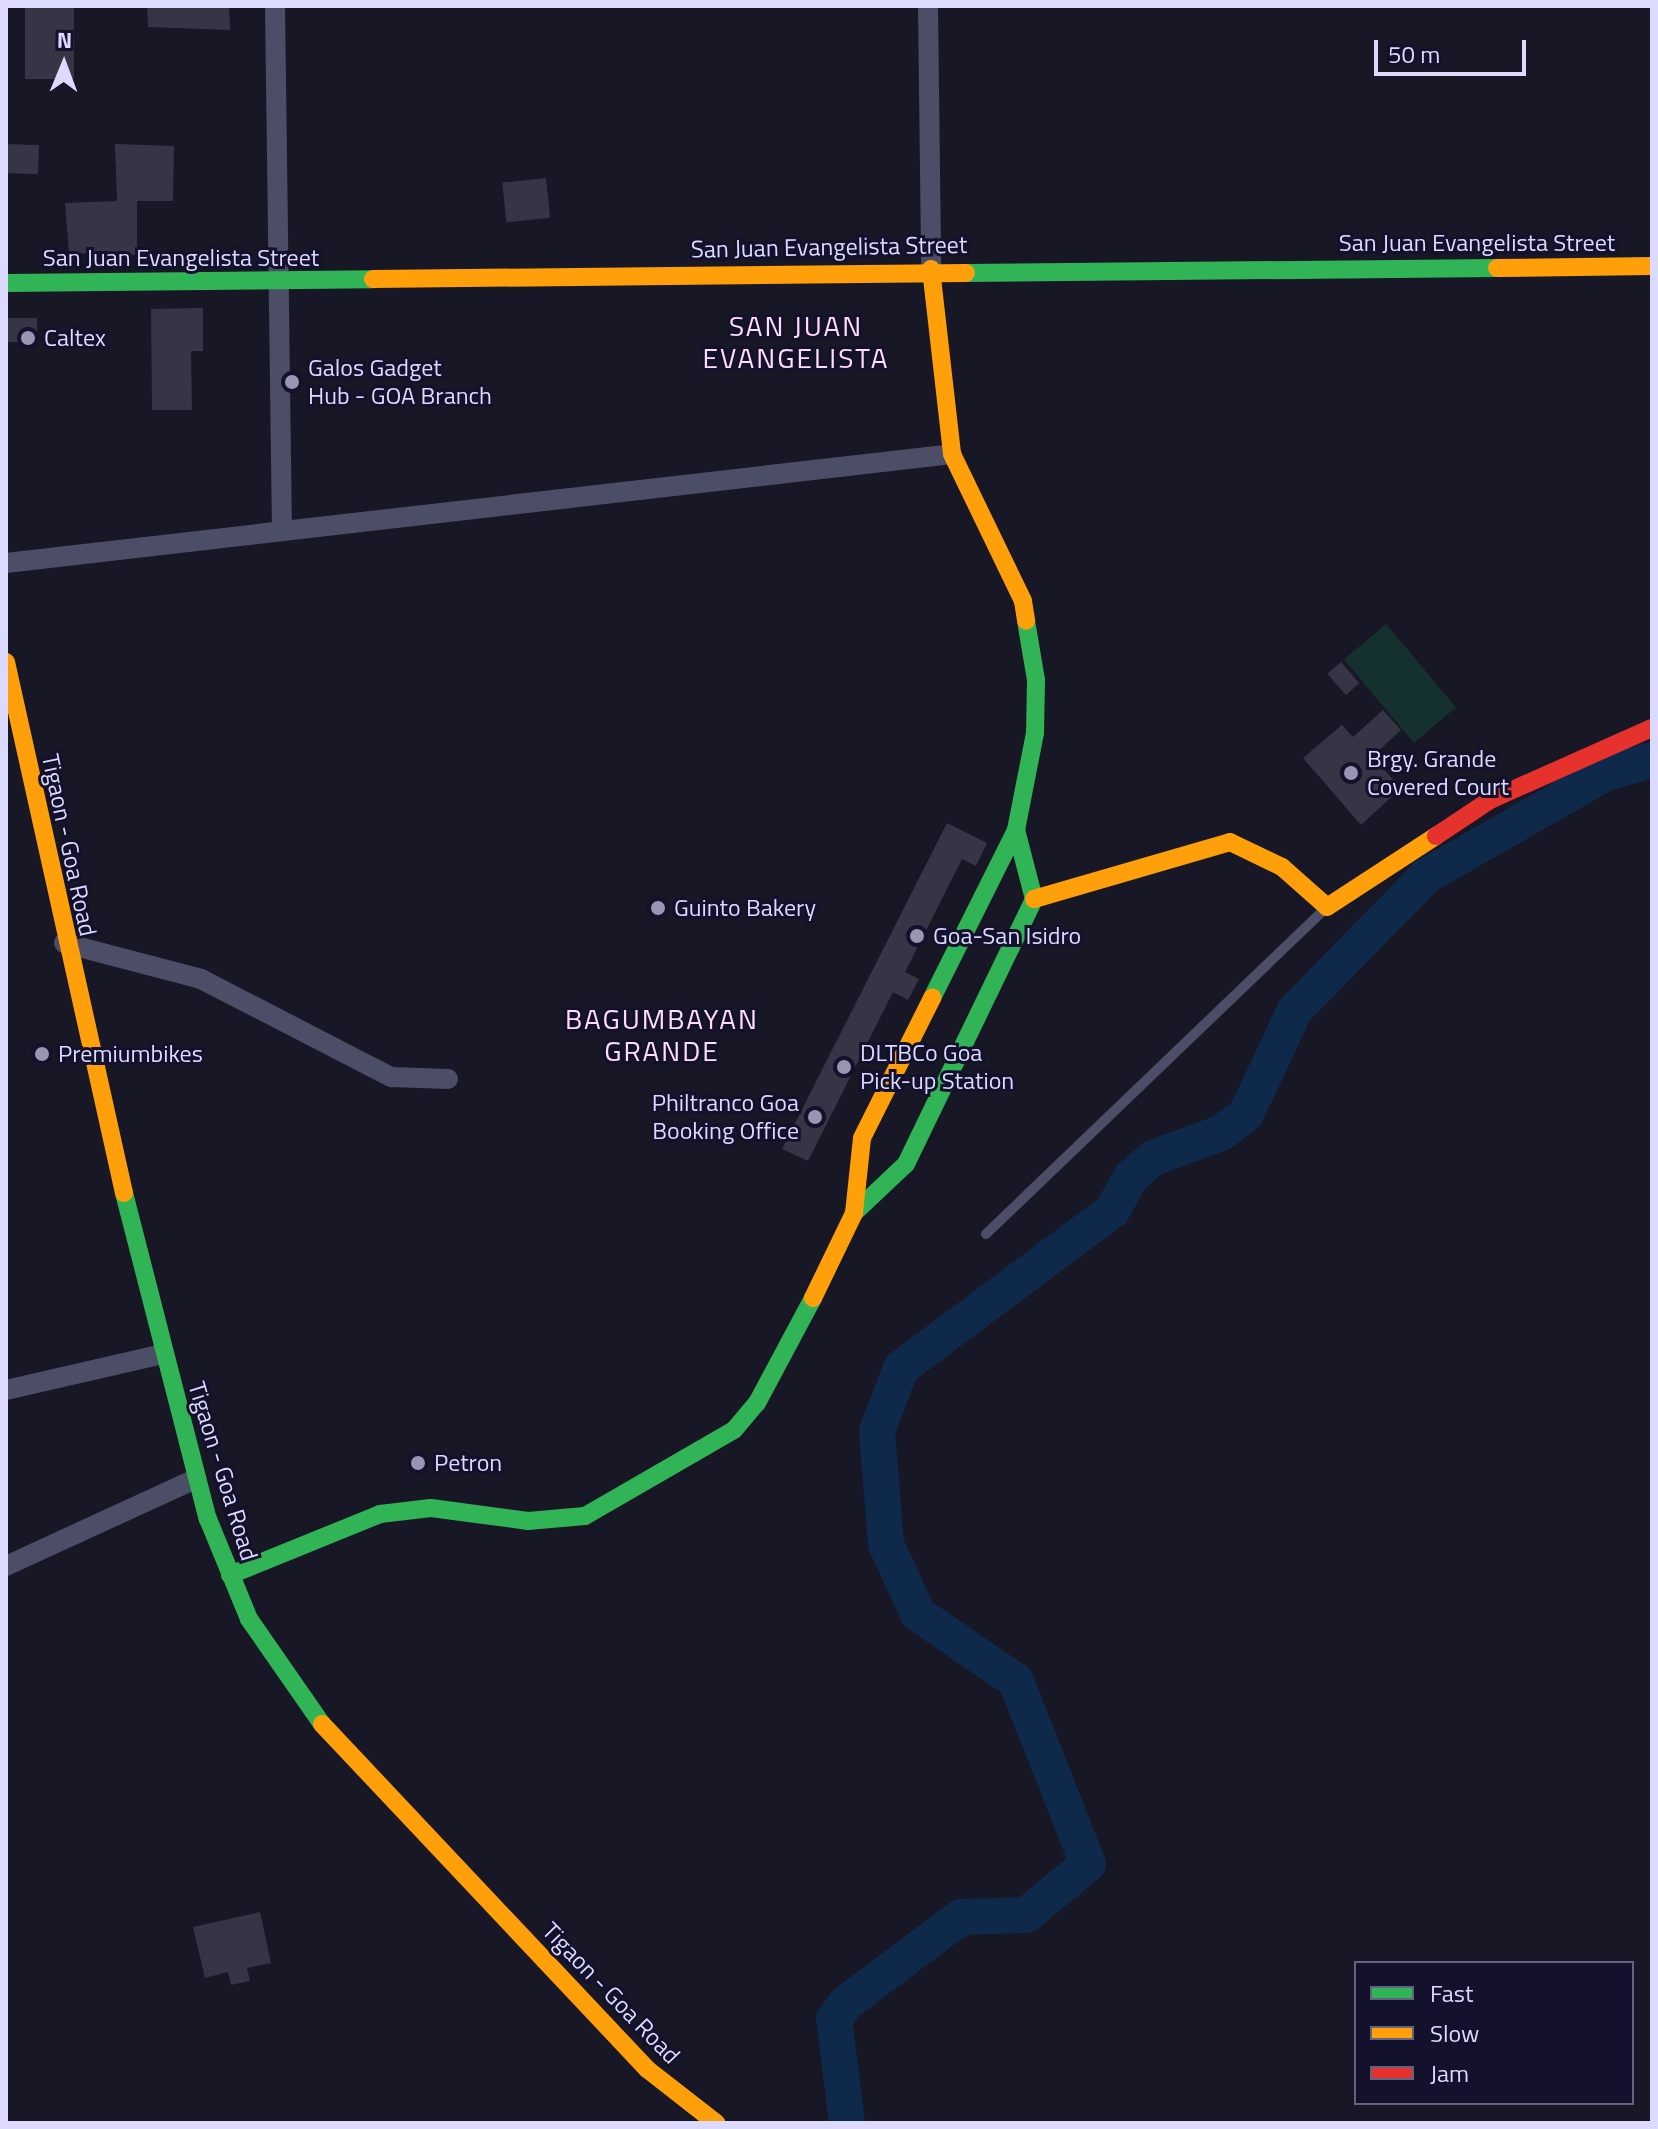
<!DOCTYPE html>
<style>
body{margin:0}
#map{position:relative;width:1658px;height:2129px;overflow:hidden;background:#181725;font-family:"Titillium Web",sans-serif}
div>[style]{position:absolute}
.green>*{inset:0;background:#15312f;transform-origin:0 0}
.river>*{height:36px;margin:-18px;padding:0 18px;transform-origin:18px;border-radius:18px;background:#0e294a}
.building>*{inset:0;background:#363546;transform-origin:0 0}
.lane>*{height:10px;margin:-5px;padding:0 5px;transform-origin:5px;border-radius:5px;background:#4c4d66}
.street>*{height:20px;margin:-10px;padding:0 10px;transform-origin:10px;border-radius:10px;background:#4c4d66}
.fast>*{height:18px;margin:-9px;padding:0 9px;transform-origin:9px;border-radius:9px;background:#30b455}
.slow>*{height:18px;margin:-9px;padding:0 9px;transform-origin:9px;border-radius:9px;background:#ff9f0a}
.jam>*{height:18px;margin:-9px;padding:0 9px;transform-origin:9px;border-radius:9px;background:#e5322d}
.dots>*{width:22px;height:22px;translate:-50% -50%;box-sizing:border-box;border:4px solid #13112b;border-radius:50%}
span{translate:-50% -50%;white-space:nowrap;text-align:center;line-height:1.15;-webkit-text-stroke:6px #13112b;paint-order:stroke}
.street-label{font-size:24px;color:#dcdbff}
.poi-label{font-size:24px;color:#dcdbff}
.left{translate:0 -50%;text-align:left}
.right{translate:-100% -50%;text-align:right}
.quarter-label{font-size:28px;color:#ffddf6;letter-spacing:2px}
.frame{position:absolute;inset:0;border:8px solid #dcdbff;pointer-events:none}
.legend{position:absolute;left:1354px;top:1961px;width:280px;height:144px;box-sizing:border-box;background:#13112b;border:2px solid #636280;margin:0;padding:10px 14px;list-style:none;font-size:24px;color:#dcdbff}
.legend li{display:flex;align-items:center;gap:16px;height:40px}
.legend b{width:40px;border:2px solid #636280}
.north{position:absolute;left:24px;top:24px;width:80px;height:80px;-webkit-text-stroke:6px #13112b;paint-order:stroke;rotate:1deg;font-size:22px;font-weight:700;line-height:32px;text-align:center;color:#dcdbff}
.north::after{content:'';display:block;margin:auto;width:28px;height:36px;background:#dcdbff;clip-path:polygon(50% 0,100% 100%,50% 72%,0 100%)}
.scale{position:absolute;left:1374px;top:40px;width:152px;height:36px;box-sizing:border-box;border:4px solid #dcdbff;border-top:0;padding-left:10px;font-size:24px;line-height:28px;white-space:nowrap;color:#dcdbff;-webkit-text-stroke:6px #13112b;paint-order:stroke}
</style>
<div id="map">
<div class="green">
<div style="left:1386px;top:624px;width:109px;height:55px;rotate:50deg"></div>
</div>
<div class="river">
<div style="left:847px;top:2123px;width:105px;rotate:-97.1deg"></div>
<div style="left:834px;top:2019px;width:20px;rotate:-53deg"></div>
<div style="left:846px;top:2003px;width:144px;rotate:-36.8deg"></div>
<div style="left:961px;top:1917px;width:65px;rotate:-1.8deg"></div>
<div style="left:1026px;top:1915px;width:80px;rotate:-39.4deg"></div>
<div style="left:1088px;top:1864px;width:197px;rotate:-111.5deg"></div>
<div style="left:1016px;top:1681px;width:119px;rotate:-145.6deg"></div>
<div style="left:918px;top:1614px;width:77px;rotate:-114.6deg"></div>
<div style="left:886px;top:1544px;width:113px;rotate:-94.6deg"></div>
<div style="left:877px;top:1431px;width:67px;rotate:-69.1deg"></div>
<div style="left:901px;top:1368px;width:263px;rotate:-36.7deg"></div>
<div style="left:1112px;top:1211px;width:39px;rotate:-61deg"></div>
<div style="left:1131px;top:1177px;width:29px;rotate:-41deg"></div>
<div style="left:1153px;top:1158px;width:72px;rotate:-20.2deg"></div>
<div style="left:1221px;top:1133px;width:31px;rotate:-37deg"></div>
<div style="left:1246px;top:1114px;width:115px;rotate:-64.8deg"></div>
<div style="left:1295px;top:1010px;width:187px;rotate:-45.6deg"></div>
<div style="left:1426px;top:876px;width:207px;rotate:-29.8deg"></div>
<div style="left:1606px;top:773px;width:48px;rotate:-15.8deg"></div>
</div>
<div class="building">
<div style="left:25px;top:6px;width:49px;height:73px"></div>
<div style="clip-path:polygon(147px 6px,229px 6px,230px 30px,148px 27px)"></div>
<div style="left:6px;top:144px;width:33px;height:29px;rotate:2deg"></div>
<div style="clip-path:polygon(115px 144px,174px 146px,173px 201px,137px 201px,137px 255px,69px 253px,65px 203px,117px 201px)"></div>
<div style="left:546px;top:178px;width:40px;height:44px;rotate:84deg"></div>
<div style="clip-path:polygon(203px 308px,203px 351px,191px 351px,192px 410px,152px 410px,151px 309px)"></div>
<div style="left:6px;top:318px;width:31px;height:24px"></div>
<div style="left:1341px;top:662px;width:28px;height:18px;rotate:49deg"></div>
<div style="clip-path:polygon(1383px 710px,1401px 730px,1372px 757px,1401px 788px,1361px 825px,1303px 758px,1342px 725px,1353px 737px)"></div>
<div style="clip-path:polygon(947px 823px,987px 843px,976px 866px,962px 859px,905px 972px,919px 979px,908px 1000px,893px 992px,808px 1161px,782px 1149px)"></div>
<div style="clip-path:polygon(260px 1912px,271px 1963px,247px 1968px,250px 1981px,231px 1985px,228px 1972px,205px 1978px,193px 1927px)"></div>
</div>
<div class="lane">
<div style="left:986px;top:1234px;width:470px;rotate:-43.8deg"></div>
</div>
<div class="street">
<div style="left:275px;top:6px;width:525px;rotate:89.24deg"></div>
<div style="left:928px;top:6px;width:263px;rotate:89.3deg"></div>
<div style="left:6px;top:563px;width:952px;rotate:-6.57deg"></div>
<div style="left:64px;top:943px;width:142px;rotate:14.7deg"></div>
<div style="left:201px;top:979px;width:214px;rotate:27.3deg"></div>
<div style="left:391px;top:1077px;width:57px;rotate:2deg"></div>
<div style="left:6px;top:1390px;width:161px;rotate:-12.9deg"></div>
<div style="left:6px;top:1566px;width:208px;rotate:-24.7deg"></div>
</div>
<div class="fast">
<div style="left:966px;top:273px;width:531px;rotate:-0.54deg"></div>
<div style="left:6px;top:283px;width:367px;rotate:-0.6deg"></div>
<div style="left:932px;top:998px;width:188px;rotate:-63.4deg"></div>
<div style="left:1016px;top:830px;width:99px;rotate:-78.9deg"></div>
<div style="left:1035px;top:733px;width:53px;rotate:-88.9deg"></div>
<div style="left:1036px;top:680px;width:60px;rotate:-99.6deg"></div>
<div style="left:124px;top:1193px;width:337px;rotate:75.6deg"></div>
<div style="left:208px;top:1519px;width:108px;rotate:67.7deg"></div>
<div style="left:249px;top:1619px;width:128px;rotate:55.2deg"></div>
<div style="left:854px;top:1213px;width:71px;rotate:-43.3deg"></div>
<div style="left:906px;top:1164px;width:294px;rotate:-64.2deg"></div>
<div style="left:1034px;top:899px;width:71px;rotate:-104.6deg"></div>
<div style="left:230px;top:1575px;width:162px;rotate:-22.1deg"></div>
<div style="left:380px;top:1514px;width:51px;rotate:-6.7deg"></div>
<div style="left:431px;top:1508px;width:98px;rotate:7.6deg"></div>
<div style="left:528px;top:1521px;width:57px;rotate:-5deg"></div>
<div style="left:585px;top:1516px;width:172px;rotate:-30deg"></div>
<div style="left:734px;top:1430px;width:35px;rotate:-50deg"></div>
<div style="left:757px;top:1403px;width:119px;rotate:-61.9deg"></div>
</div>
<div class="slow">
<div style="left:1497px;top:268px;width:155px;rotate:-0.7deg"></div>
<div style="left:931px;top:269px;width:186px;rotate:83.5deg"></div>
<div style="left:952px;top:454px;width:163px;rotate:64.2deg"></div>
<div style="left:1023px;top:601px;width:20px;rotate:81deg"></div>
<div style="left:373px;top:279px;width:593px;rotate:-0.58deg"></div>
<div style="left:6px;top:662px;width:544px;rotate:77.47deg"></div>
<div style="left:1034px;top:899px;width:204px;rotate:-16.2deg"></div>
<div style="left:1230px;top:842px;width:58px;rotate:25.7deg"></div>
<div style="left:1282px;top:867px;width:60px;rotate:41.6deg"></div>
<div style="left:1327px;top:907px;width:130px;rotate:-33.1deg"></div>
<div style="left:813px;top:1298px;width:94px;rotate:-64.2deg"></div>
<div style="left:854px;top:1213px;width:75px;rotate:-83.9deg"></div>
<div style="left:862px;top:1138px;width:157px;rotate:-63.4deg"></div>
<div style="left:322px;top:1724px;width:474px;rotate:46.7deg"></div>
<div style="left:647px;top:2069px;width:88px;rotate:38deg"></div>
</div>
<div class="jam">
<div style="left:1436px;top:836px;width:65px;rotate:-33.7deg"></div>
<div style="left:1490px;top:800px;width:177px;rotate:-24deg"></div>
</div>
<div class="dots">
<div style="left:28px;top:338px;background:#9796b3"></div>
<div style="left:292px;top:382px;background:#9796b3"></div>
<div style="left:1351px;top:773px;background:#9796b3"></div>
<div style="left:658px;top:908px;background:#9796b3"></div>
<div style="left:917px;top:936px;background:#9796b3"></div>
<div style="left:42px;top:1054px;background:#9796b3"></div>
<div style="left:844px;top:1067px;background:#9796b3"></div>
<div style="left:815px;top:1117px;background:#9796b3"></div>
<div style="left:418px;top:1463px;background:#9796b3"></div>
</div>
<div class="street-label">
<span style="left:1477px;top:243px">San Juan Evangelista Street</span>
<span style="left:829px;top:247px;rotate:-1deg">San Juan Evangelista Street</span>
<span style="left:181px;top:258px">San Juan Evangelista Street</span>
<span style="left:69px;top:845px;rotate:78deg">Tigaon - Goa Road</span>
<span style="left:223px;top:1471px;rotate:73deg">Tigaon - Goa Road</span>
<span style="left:611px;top:1993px;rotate:46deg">Tigaon - Goa Road</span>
</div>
<div class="poi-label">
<span class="left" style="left:44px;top:338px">Caltex</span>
<span class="left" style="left:308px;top:382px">Galos Gadget<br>Hub - GOA Branch</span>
<span class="left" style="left:1367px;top:773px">Brgy. Grande<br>Covered Court</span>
<span class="left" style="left:674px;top:908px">Guinto Bakery</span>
<span class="left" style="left:933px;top:936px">Goa-San Isidro</span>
<span class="left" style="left:860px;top:1067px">DLTBCo Goa<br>Pick-up Station</span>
<span class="left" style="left:58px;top:1054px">Premiumbikes</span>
<span class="right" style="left:799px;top:1117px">Philtranco Goa<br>Booking Office</span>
<span class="left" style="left:434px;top:1463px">Petron</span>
</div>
<div class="quarter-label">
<span style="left:796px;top:342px">SAN JUAN<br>EVANGELISTA</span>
<span style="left:662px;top:1035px">BAGUMBAYAN<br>GRANDE</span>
</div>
<div class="frame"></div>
<ul class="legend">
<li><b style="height:10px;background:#30b455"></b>Fast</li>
<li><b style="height:10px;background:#ff9f0a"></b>Slow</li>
<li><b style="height:10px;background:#e5322d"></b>Jam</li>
</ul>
<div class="north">N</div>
<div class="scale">50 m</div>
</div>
